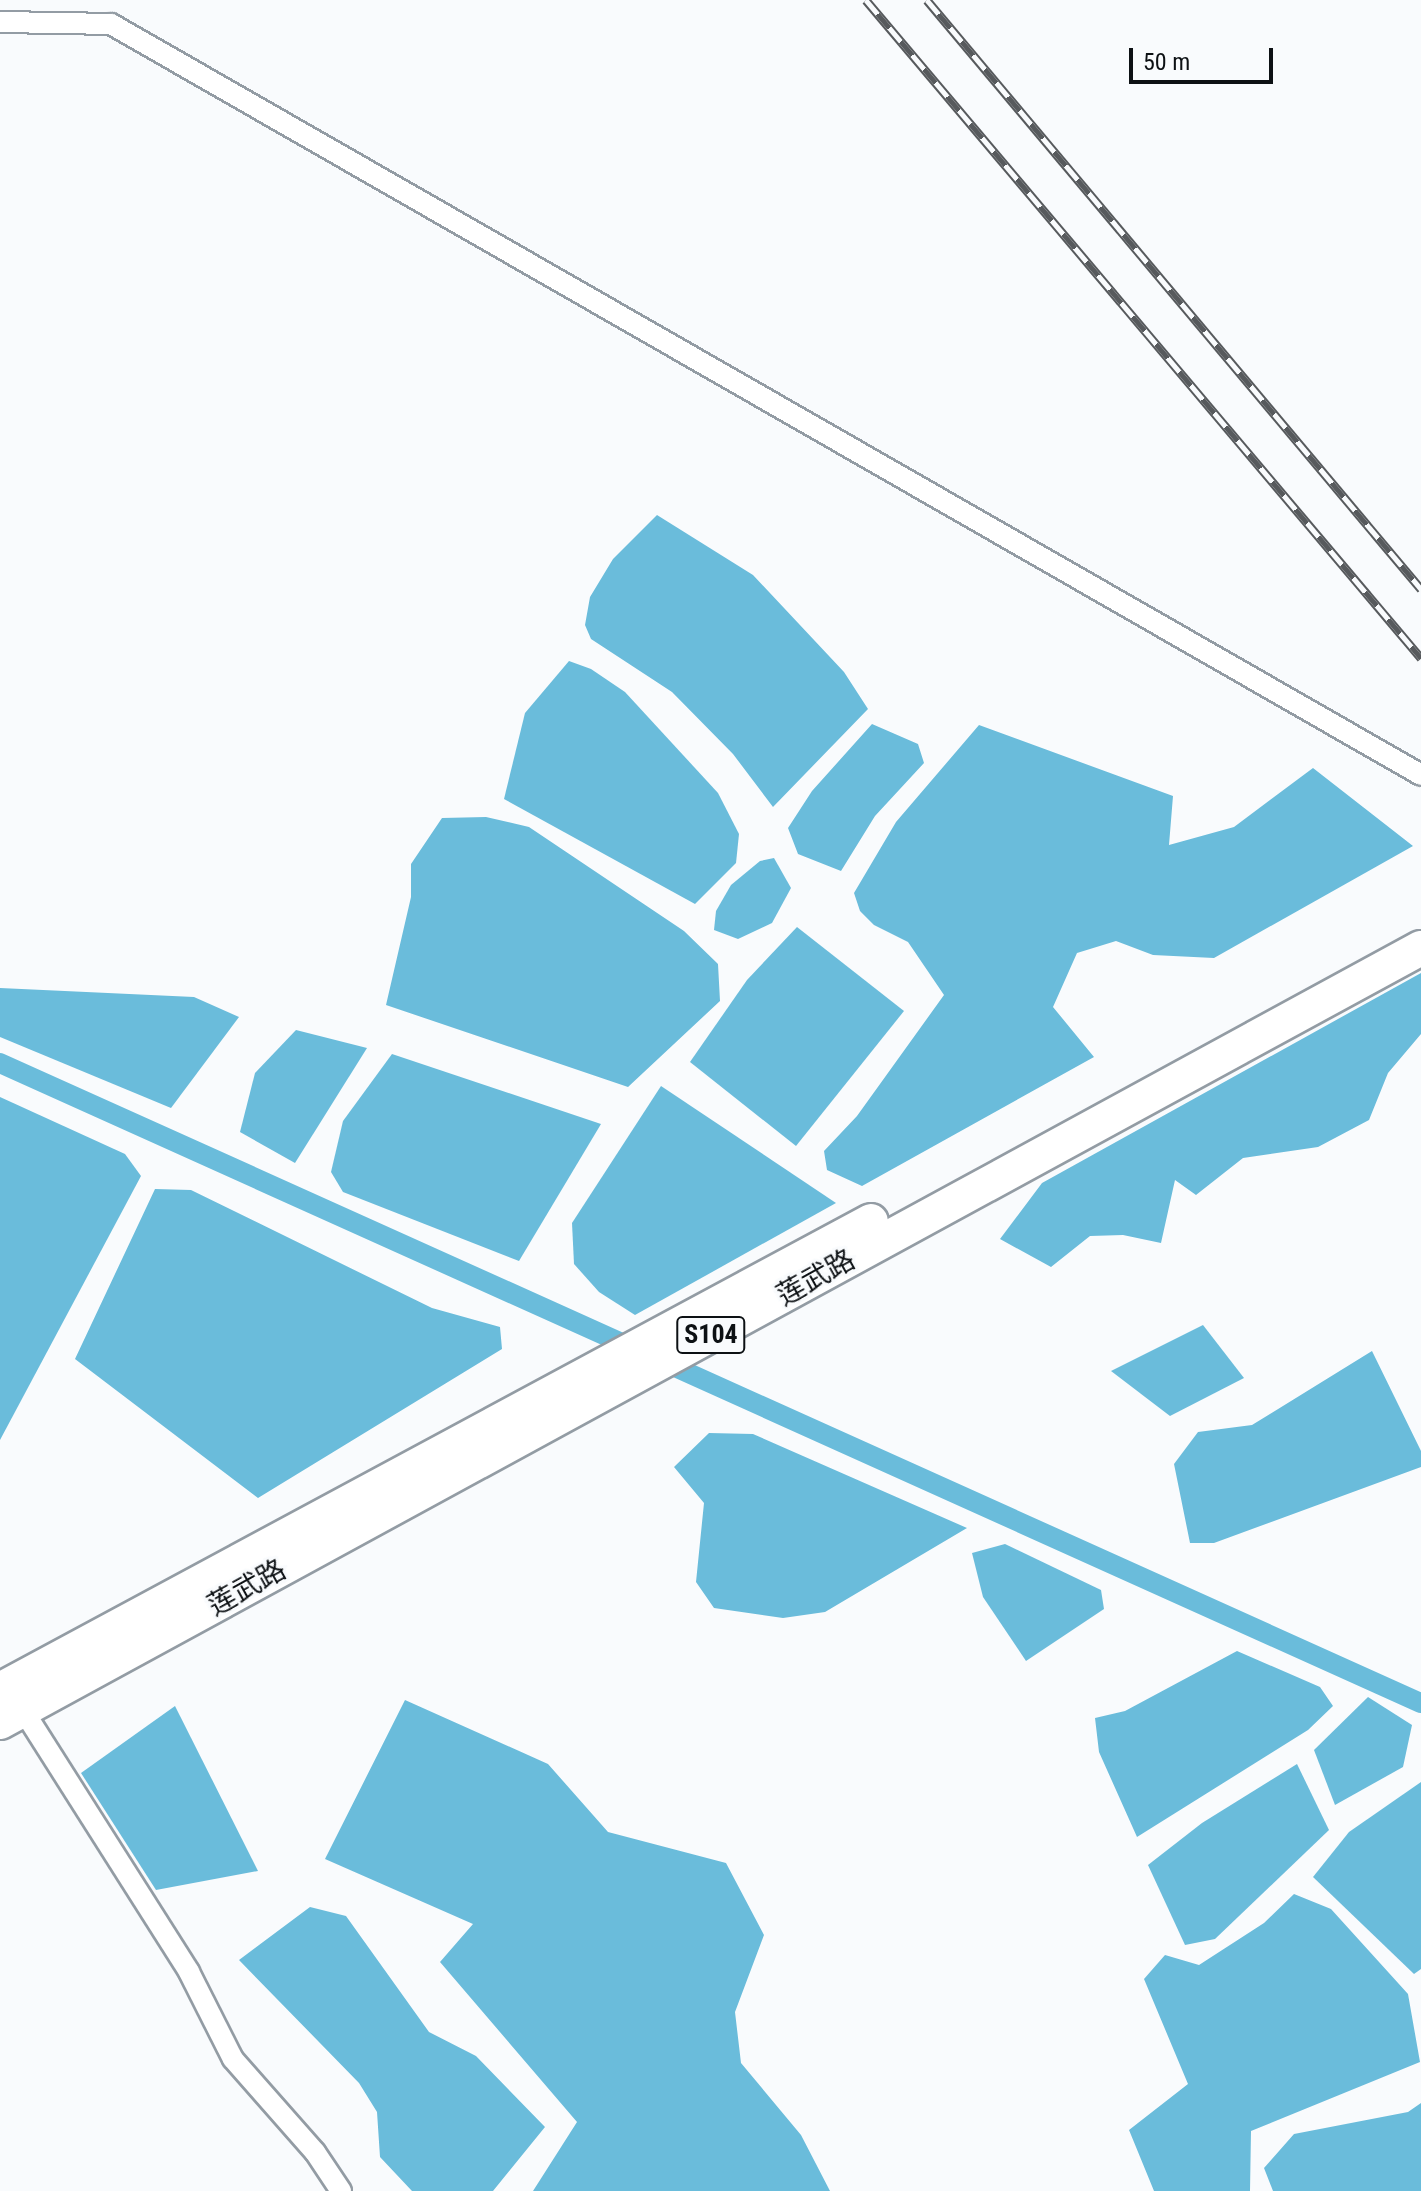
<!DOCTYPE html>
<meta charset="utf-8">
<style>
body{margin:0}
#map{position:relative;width:1421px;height:2191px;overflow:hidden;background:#f9fbfd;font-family:"Roboto Condensed","Noto Sans SC",sans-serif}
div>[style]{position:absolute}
.water>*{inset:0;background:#6abcdb}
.canal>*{height:20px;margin:-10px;padding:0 10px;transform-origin:10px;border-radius:10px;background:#6abcdb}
.roads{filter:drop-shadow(2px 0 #939ca4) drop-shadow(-2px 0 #939ca4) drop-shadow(0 2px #939ca4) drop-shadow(0 -2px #939ca4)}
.minor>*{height:20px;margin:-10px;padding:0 10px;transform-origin:10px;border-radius:10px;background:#fff}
.primary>*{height:34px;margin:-17px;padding:0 17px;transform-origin:17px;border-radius:17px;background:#fff}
.rail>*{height:9px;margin-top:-4.5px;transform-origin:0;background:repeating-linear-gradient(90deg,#f9fbfd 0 18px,#575a5d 0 36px);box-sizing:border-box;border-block:2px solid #575a5d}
span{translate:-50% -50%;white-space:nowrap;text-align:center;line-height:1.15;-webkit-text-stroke:6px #f9fbfd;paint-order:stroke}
.shield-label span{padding:2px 6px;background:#f9fbfd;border:2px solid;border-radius:6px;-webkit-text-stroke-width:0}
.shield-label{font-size:26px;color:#0d1114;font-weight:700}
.street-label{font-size:28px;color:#0d1114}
.scale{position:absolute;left:1129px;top:48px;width:144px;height:36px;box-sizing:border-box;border:4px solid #0d1114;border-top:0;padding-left:10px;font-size:24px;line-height:28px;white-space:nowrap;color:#0d1114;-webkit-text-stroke:6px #f9fbfd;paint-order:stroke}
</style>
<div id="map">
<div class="water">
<div style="clip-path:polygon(657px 515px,753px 575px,844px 672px,868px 709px,773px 807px,733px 754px,672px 692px,591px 639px,585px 625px,590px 597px,613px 559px)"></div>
<div style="clip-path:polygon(569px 661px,591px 669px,625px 692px,718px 793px,739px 834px,736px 863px,695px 904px,504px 799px,525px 713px)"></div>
<div style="clip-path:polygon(872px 724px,918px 744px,924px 763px,875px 816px,841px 871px,798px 854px,788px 828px,812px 791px)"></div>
<div style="clip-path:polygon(979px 725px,1173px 796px,1169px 845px,1234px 827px,1313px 768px,1413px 846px,1214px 958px,1153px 955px,1116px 941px,1077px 953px,1053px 1007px,1094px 1057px,862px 1186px,827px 1170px,824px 1151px,857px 1116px,944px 995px,908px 942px,874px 925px,860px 911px,854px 893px,896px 822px)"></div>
<div style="clip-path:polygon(486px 817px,529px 827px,684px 931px,718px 964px,720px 1001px,628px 1087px,386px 1005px,411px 897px,411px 864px,442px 818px)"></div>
<div style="clip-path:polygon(774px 858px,791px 888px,772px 923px,738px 939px,714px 930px,716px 911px,731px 885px,760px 861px)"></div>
<div style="clip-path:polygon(797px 927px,904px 1011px,796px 1146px,690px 1062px,747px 980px)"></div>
<div style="clip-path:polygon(1421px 973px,1421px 1034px,1388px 1073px,1369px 1120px,1318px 1147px,1243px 1158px,1196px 1195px,1175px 1180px,1161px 1243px,1123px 1235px,1090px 1236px,1051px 1267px,1000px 1239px,1042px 1183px)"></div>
<div style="clip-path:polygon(0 988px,194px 997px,239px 1017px,171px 1108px,0 1037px)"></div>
<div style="clip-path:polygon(296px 1030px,367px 1048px,295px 1163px,240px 1132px,255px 1073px)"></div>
<div style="clip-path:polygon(392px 1054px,601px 1124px,519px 1261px,343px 1192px,331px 1172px,343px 1121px)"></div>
<div style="clip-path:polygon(661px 1086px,836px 1203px,635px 1315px,599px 1292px,574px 1264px,572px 1223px)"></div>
<div style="clip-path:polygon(0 1097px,125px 1154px,141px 1176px,0 1440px)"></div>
<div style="clip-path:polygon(155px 1189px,191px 1190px,432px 1308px,500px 1327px,502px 1349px,258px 1498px,75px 1359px)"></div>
<div style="clip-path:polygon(1203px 1325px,1244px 1378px,1170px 1416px,1111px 1371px)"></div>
<div style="clip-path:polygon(1372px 1351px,1421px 1451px,1421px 1467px,1214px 1543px,1190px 1543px,1174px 1464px,1198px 1432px,1252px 1425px)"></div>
<div style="clip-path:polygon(709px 1433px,753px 1434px,967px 1528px,825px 1612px,783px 1618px,714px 1608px,696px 1582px,704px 1503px,674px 1467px)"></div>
<div style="clip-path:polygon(1005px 1544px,1101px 1590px,1104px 1609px,1026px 1661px,983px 1597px,972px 1553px)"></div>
<div style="clip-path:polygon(1237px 1651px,1320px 1687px,1333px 1706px,1308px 1730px,1137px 1837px,1099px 1752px,1095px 1718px,1125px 1711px)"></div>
<div style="clip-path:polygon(1368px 1697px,1412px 1725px,1403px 1767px,1335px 1805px,1314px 1750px)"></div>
<div style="clip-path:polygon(405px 1700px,548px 1764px,608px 1832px,726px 1863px,764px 1935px,735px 2012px,741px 2063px,801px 2135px,830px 2191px,533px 2191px,577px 2122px,440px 1962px,473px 1924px,325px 1859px)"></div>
<div style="clip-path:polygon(175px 1706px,258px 1871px,156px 1890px,81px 1773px)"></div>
<div style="clip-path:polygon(1297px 1764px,1329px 1830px,1215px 1939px,1185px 1945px,1148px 1865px,1202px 1823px)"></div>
<div style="clip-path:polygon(1421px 1782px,1421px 1969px,1414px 1974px,1313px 1877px,1349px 1832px)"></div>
<div style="clip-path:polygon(1294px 1894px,1331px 1909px,1408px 1994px,1420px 2062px,1251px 2131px,1250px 2191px,1154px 2191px,1129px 2130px,1188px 2084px,1144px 1979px,1165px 1955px,1199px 1965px,1264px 1923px)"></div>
<div style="clip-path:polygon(310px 1907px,346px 1916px,429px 2032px,476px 2056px,545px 2127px,493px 2191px,412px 2191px,380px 2157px,377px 2112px,359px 2083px,239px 1960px)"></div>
<div style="clip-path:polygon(1421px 2103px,1421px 2191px,1273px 2191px,1264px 2168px,1294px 2134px,1408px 2112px)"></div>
</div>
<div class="canal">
<div style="left:0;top:1063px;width:1558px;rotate:24.25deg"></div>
</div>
<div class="roads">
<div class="minor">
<div style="left:0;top:22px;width:111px;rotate:1deg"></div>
<div style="left:111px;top:24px;width:1510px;rotate:29.82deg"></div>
<div style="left:23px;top:1710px;width:310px;rotate:57.6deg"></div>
<div style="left:189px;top:1972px;width:97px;rotate:63.2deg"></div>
<div style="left:233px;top:2059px;width:124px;rotate:48.6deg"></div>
<div style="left:315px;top:2152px;width:47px;rotate:56.3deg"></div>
</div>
<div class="primary">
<div style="left:0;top:1690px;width:989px;rotate:-28.3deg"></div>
<div style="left:0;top:1722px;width:1618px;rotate:-28.58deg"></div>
</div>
</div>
<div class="rail">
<div style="left:866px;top:0;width:861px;rotate:49.85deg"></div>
<div style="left:927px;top:0;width:769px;rotate:50.01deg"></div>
</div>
<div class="shield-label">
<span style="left:711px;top:1335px">S104</span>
</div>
<div class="street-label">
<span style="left:816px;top:1278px;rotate:-29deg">莲武路</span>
<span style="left:247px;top:1588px;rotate:-29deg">莲武路</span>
</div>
<div class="scale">50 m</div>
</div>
